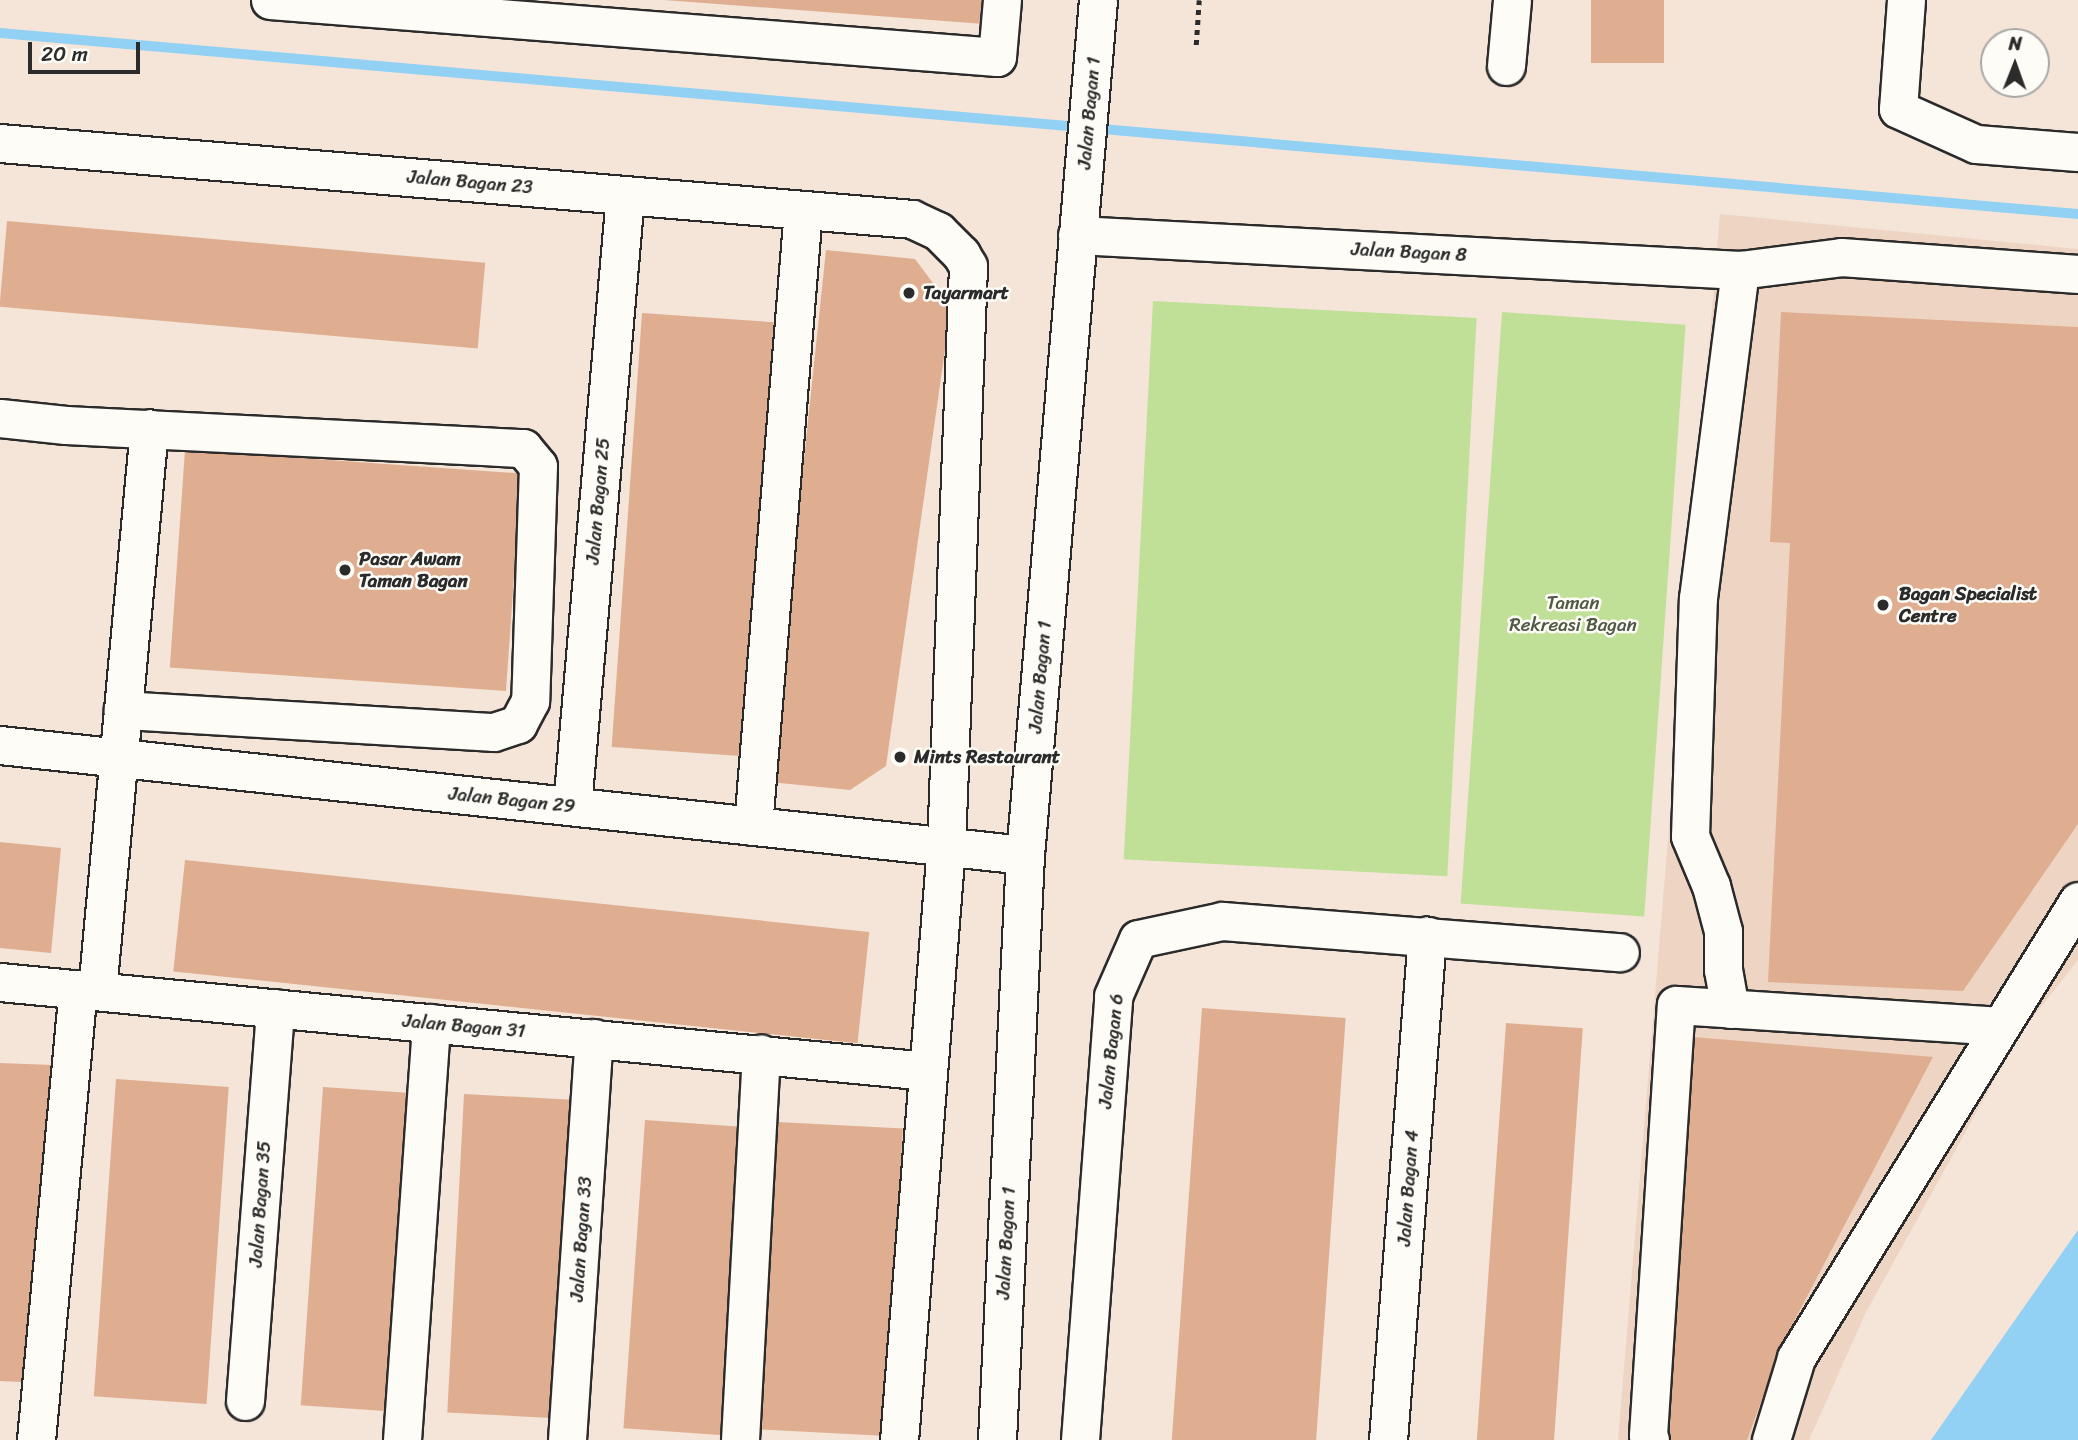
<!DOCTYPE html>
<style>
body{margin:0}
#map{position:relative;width:2078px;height:1440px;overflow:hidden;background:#f4e5d8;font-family:Sriracha,sans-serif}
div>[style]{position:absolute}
.built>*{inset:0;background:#eed4c3}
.green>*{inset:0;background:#c0df97;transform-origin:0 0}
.water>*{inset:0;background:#92d1f3}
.stream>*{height:10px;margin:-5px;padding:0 5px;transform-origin:5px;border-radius:5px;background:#92d1f3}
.building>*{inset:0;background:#dfae91;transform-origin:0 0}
.path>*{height:4.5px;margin-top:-2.25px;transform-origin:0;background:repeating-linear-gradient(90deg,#2b2b2b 0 5px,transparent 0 10px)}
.roads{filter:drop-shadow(2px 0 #2b2b2b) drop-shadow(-2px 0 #2b2b2b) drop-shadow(0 2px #2b2b2b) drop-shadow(0 -2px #2b2b2b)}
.minor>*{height:37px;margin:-18.5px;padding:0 18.5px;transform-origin:18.5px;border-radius:18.5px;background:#fdfcf7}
.dots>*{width:19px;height:19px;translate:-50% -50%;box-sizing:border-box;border:4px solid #fdfcf7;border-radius:50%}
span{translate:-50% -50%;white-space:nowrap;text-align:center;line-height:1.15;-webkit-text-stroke:5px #fdfcf7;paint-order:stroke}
.street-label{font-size:19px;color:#2b2b2b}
.poi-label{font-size:19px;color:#2b2b2b;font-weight:700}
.left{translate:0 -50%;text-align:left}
.park-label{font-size:19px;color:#505846}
.north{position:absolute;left:1980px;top:28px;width:70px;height:70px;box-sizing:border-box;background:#fdfcf7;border:2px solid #a9a8a5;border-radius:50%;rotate:1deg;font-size:19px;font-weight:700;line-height:28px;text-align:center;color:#2b2b2b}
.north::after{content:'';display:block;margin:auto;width:24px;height:32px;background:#2b2b2b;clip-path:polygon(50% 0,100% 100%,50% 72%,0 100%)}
.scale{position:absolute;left:28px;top:42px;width:112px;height:32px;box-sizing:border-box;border:4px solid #2b2b2b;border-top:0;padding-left:9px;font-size:21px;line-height:24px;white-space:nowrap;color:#2b2b2b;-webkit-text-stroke:5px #fdfcf7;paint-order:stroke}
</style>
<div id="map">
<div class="built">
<div style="clip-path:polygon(1720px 214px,2078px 249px,2078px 960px,2019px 1035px,1865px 1314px,1809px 1440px,1618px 1440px)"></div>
</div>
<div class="green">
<div style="left:1153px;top:301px;width:324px;height:559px;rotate:3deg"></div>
<div style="left:1502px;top:312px;width:184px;height:593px;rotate:4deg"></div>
</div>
<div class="water">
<div style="clip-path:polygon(2078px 1230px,2078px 1440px,1931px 1440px)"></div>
</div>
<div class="stream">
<div style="left:0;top:33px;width:2086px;rotate:4.98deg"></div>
</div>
<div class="building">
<div style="clip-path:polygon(664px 0,985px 0,984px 24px)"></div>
<div style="left:1591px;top:0;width:73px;height:63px"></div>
<div style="left:7px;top:221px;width:480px;height:86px;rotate:5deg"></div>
<div style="clip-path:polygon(826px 250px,915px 259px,951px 307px,886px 766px,850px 790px,770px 782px)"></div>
<div style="clip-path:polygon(1781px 312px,2078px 327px,2078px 824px,1963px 991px,1768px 982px,1790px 543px,1770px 542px)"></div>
<div style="left:642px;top:313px;width:132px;height:435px;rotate:4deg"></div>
<div style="left:185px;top:450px;width:337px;height:218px;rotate:4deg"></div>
<div style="clip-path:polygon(0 842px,61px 848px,51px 953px,0 948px)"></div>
<div style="left:185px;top:860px;width:688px;height:112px;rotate:6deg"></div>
<div style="left:1202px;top:1008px;width:144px;height:433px;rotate:4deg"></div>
<div style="left:1506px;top:1023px;width:77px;height:418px;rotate:4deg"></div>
<div style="clip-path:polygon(1693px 1037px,1933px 1057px,1782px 1344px,1747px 1440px,1663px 1440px)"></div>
<div style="clip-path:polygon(0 1063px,53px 1065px,39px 1383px,0 1381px)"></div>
<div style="left:116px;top:1079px;width:113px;height:318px;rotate:4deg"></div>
<div style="left:323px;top:1087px;width:102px;height:319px;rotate:4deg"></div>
<div style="left:464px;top:1094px;width:122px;height:319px;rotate:3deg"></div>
<div style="left:645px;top:1120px;width:107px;height:309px;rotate:4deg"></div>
<div style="left:778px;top:1122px;width:125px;height:308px;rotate:3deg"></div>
</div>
<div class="path">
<div style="left:1196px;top:45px;width:45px;rotate:-86.2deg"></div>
</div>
<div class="roads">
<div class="minor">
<div style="left:270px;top:0;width:729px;rotate:4.48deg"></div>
<div style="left:997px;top:57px;width:57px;rotate:-85deg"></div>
<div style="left:1906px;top:0;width:109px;rotate:94.2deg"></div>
<div style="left:1898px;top:109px;width:85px;rotate:24.2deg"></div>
<div style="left:1976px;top:144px;width:102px;rotate:4.5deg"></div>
<div style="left:1506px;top:66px;width:66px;rotate:-84.8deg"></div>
<div style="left:0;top:143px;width:915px;rotate:4.76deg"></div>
<div style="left:912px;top:219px;width:29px;rotate:25deg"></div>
<div style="left:938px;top:231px;width:33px;rotate:45deg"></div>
<div style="left:961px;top:254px;width:14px;rotate:60deg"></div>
<div style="left:968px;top:266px;width:580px;rotate:92.17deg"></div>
<div style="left:946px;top:846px;width:596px;rotate:94.52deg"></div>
<div style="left:1077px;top:235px;width:664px;rotate:3.02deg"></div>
<div style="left:1740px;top:270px;width:102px;rotate:-7.3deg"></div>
<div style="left:1841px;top:257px;width:238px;rotate:4.1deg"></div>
<div style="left:0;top:418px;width:66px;rotate:6.1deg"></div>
<div style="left:66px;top:425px;width:458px;rotate:2.9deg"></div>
<div style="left:523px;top:448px;width:23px;rotate:50deg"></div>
<div style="left:538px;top:466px;width:235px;rotate:91.9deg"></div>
<div style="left:530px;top:701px;width:26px;rotate:118deg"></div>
<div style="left:518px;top:724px;width:26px;rotate:162deg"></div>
<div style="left:493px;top:732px;width:371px;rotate:-176.6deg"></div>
<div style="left:0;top:745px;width:1031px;rotate:6.13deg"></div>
<div style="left:572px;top:806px;width:613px;rotate:-85.04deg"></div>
<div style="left:753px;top:826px;width:618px;rotate:-85.36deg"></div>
<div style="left:0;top:982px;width:932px;rotate:5.48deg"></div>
<div style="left:97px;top:991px;width:565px;rotate:-84.72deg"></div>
<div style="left:1730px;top:1009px;width:40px;rotate:-100deg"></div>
<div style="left:1723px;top:970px;width:39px;rotate:-90deg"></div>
<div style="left:1723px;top:931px;width:47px;rotate:-104.9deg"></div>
<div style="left:1711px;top:886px;width:54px;rotate:-112.8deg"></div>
<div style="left:1690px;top:836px;width:238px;rotate:-88.1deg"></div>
<div style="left:1698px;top:598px;width:331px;rotate:-82.7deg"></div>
<div style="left:245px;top:1401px;width:394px;rotate:-85.6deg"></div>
<div style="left:36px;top:1440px;width:453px;rotate:-84.7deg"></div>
<div style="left:402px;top:1440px;width:418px;rotate:-86deg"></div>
<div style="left:567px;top:1440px;width:403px;rotate:-86.2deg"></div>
<div style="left:740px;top:1440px;width:387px;rotate:-86.9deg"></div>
<div style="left:997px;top:1440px;width:586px;rotate:-87.26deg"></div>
<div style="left:1025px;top:855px;width:858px;rotate:-85.12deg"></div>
<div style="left:1080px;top:1440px;width:445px;rotate:-85.7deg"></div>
<div style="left:1113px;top:996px;width:62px;rotate:-66.3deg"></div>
<div style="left:1138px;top:939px;width:86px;rotate:-12.1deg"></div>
<div style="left:1222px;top:921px;width:399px;rotate:4.5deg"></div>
<div style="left:1388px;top:1440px;width:506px;rotate:-85.58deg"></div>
<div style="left:1650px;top:1440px;width:5px;rotate:-112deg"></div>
<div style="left:1648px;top:1435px;width:431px;rotate:-86.3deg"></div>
<div style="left:1676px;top:1005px;width:323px;rotate:3.7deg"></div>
<div style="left:1771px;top:1440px;width:86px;rotate:-73deg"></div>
<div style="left:1796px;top:1358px;width:537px;rotate:-58.32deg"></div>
</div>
</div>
<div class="dots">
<div style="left:909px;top:293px;background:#2b2b2b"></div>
<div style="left:345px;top:570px;background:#2b2b2b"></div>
<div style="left:1883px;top:605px;background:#2b2b2b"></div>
<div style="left:900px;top:757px;background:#2b2b2b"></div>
</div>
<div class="street-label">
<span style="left:1089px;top:113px;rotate:-85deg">Jalan Bagan 1</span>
<span style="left:470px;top:182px;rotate:5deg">Jalan Bagan 23</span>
<span style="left:1409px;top:252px;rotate:3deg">Jalan Bagan 8</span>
<span style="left:598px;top:501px;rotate:-85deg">Jalan Bagan 25</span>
<span style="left:1040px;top:677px;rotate:-85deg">Jalan Bagan 1</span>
<span style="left:512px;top:800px;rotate:6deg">Jalan Bagan 29</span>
<span style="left:464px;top:1026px;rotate:5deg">Jalan Bagan 31</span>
<span style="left:1111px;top:1051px;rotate:-84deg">Jalan Bagan 6</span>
<span style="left:1408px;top:1188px;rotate:-86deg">Jalan Bagan 4</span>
<span style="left:260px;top:1204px;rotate:-86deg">Jalan Bagan 35</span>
<span style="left:581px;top:1239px;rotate:-86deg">Jalan Bagan 33</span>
<span style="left:1006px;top:1243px;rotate:-87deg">Jalan Bagan 1</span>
</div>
<div class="poi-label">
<span class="left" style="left:923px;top:293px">Tayarmart</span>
<span class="left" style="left:359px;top:570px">Pasar Awam<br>Taman Bagan</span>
<span class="left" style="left:1899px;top:605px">Bagan Specialist<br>Centre</span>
<span class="left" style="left:914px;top:757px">Mints Restaurant</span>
</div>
<div class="park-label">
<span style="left:1573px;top:614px">Taman<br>Rekreasi Bagan</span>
</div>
<div class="north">N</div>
<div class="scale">20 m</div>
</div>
